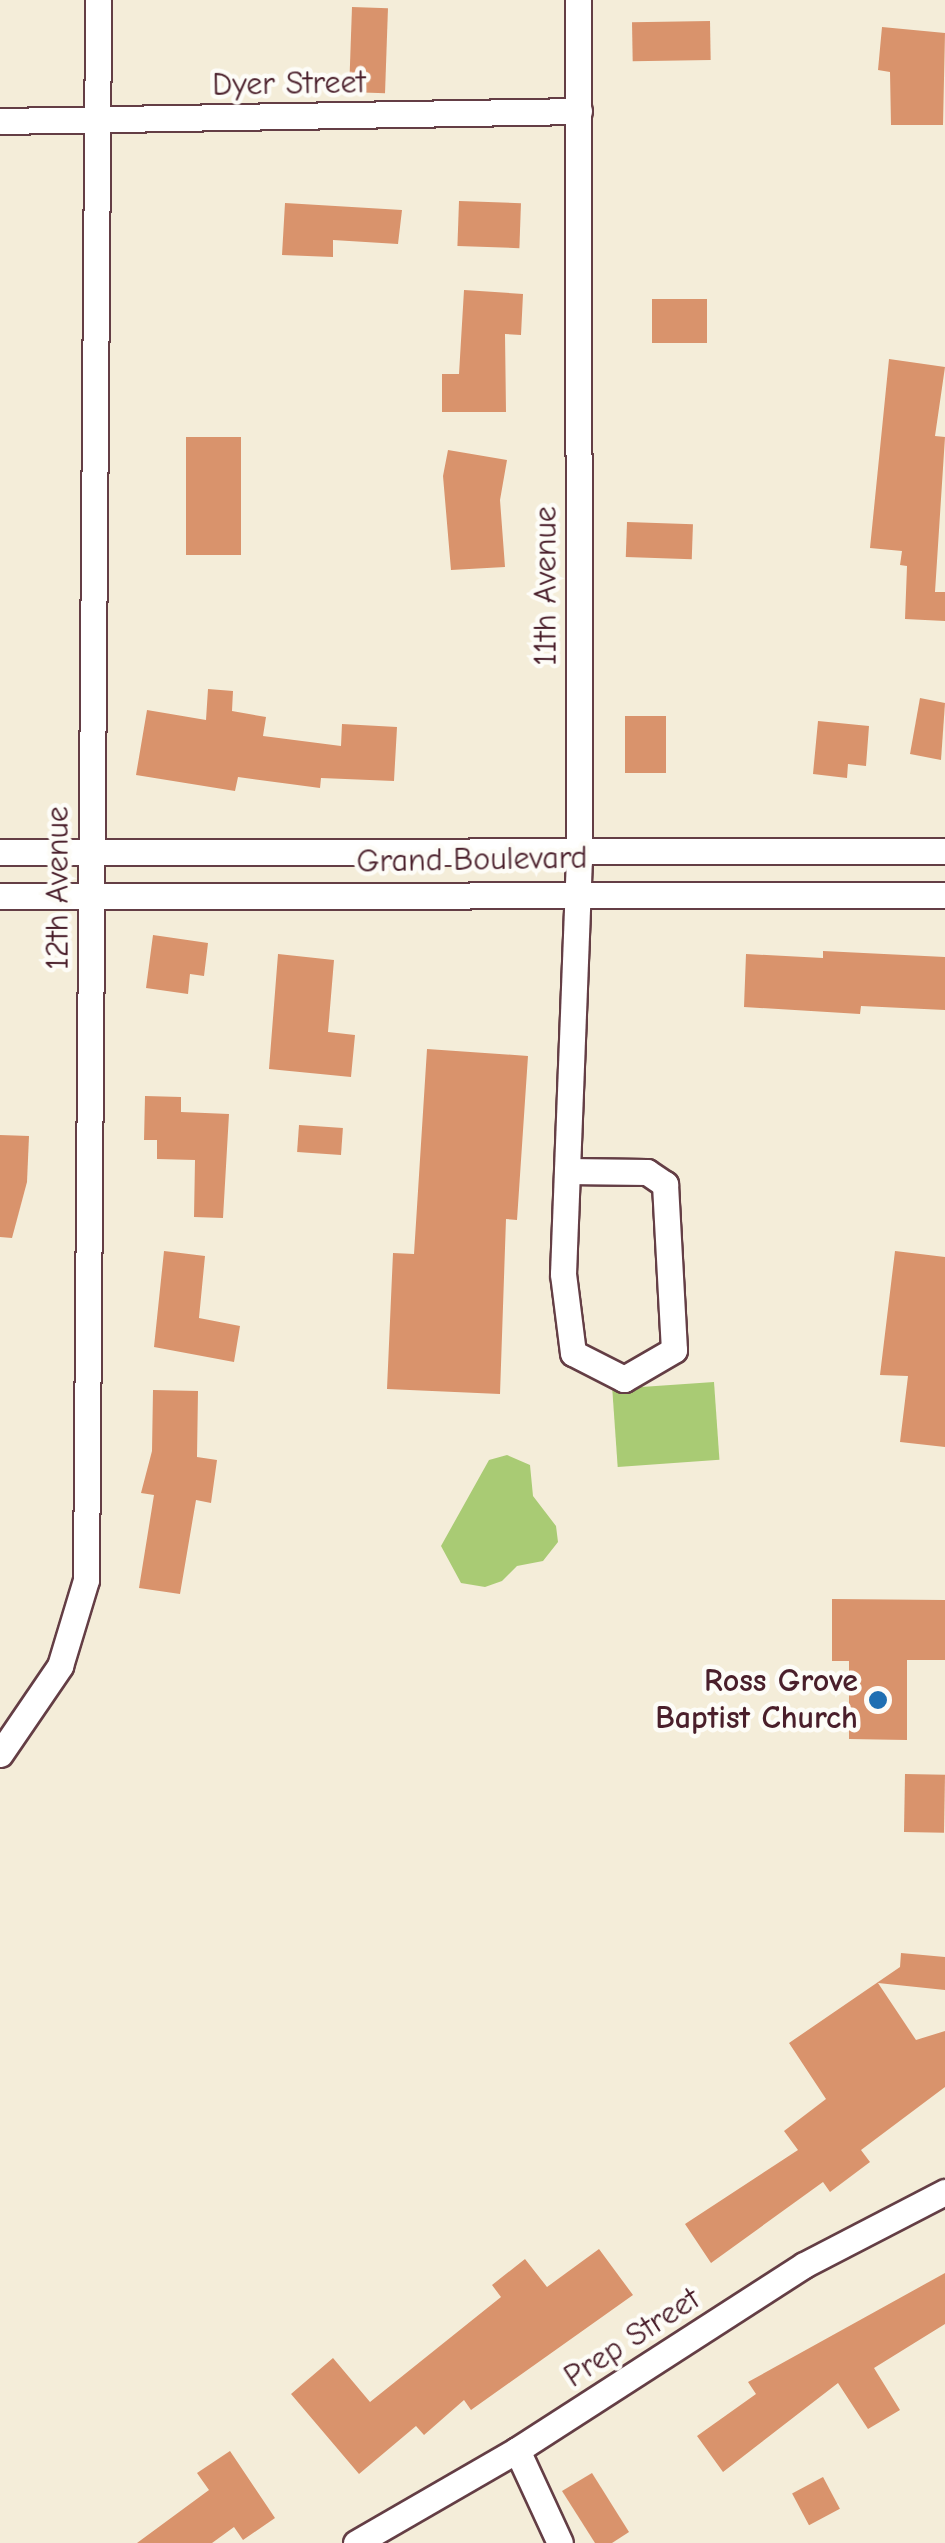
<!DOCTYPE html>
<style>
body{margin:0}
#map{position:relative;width:945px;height:2543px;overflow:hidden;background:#f4edd9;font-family:"Comic Neue",sans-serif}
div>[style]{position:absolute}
.green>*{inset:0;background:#a9cb74;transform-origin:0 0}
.building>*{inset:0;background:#d9936c;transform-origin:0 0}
.roads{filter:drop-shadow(2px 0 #643e45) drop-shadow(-2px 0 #643e45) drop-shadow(0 2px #643e45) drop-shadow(0 -2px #643e45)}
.street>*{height:25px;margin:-12.5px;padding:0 12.5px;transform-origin:12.5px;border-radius:12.5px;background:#fff}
.dots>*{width:28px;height:28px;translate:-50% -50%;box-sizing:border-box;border:5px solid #fdfcf7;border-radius:50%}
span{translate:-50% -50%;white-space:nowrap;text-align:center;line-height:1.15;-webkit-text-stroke:9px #fdfcf7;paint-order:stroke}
.street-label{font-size:32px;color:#4a1f2b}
.poi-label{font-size:32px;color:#4a1f2b;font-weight:700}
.right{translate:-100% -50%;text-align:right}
</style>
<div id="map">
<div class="green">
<div style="left:714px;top:1382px;width:78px;height:102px;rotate:86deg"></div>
<div style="clip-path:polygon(507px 1455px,530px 1465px,533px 1496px,556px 1526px,558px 1542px,543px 1561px,517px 1566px,502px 1581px,485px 1587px,461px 1583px,441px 1546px,489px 1460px)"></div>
</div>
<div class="building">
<div style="left:352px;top:7px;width:36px;height:85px;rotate:2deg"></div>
<div style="left:710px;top:21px;width:39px;height:78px;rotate:89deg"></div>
<div style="clip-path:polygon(882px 27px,945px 33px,943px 125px,891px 125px,890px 72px,878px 70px)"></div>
<div style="left:459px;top:201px;width:62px;height:45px;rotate:2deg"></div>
<div style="clip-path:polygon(285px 203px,402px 210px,398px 244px,333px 240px,333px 257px,282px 255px)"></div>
<div style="clip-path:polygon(464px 290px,523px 294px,521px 335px,505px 334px,506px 412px,442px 412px,442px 374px,459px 374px)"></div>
<div style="left:652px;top:299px;width:55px;height:44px"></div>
<div style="clip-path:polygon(889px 359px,945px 367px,935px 436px,945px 437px,935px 592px,945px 592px,945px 621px,905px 619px,907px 566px,900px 565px,902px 551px,870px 548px)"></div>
<div style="left:186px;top:437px;width:55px;height:118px"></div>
<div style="clip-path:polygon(448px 450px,507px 460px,500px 500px,505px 567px,451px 570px,443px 476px)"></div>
<div style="left:627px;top:522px;width:66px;height:35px;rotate:2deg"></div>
<div style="clip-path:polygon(208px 689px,233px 691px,232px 711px,266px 717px,263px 736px,341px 746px,342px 724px,397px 727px,394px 781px,321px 778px,320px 788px,238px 777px,235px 791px,136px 775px,147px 710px,206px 720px)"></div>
<div style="clip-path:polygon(920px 698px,945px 703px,941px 760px,910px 754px)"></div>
<div style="left:625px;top:716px;width:41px;height:57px"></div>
<div style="clip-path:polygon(818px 721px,869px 726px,866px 766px,848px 764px,847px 778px,813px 774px)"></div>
<div style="clip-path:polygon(153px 935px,208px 943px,204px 976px,190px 974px,188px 994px,146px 988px)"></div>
<div style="clip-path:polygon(823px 951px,945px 957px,945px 1010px,861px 1006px,860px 1014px,744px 1007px,746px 954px,823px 958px)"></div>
<div style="clip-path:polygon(278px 954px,334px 960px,328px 1032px,355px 1035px,351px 1077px,269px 1069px)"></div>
<div style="clip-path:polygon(427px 1049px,528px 1056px,517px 1220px,506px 1219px,500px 1394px,387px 1389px,393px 1253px,414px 1254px)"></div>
<div style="clip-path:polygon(145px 1096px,181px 1097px,181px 1112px,229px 1114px,223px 1218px,194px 1217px,195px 1160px,157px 1159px,157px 1140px,144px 1140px)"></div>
<div style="left:299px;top:1125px;width:44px;height:27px;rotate:4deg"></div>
<div style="clip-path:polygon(0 1135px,29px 1136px,27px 1182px,12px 1238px,0 1237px)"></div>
<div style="clip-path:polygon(164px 1251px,205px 1256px,199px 1318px,240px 1326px,234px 1362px,154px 1347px)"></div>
<div style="clip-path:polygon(895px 1251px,945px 1257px,945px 1447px,900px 1442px,908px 1376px,880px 1375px)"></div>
<div style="clip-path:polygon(153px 1390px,198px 1391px,197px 1457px,217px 1460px,211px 1503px,196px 1500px,180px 1594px,139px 1588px,154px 1495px,141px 1493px,152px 1451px)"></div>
<div style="clip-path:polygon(832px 1599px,945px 1600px,945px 1660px,907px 1660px,907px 1740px,849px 1739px,849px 1661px,832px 1661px)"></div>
<div style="left:905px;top:1774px;width:40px;height:58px;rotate:1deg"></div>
<div style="clip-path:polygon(901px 1953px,945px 1957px,945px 1990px,878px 1983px,916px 2040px,945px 2031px,945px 2087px,861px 2150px,870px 2162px,830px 2192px,823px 2182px,711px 2263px,685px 2224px,798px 2150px,784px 2131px,826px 2099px,789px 2043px,900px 1967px)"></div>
<div style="clip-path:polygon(599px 2249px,633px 2295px,471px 2410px,464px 2400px,424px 2435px,416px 2426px,359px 2474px,291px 2394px,333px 2358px,370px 2402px,501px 2297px,492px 2285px,525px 2259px,547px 2287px)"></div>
<div style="clip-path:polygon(945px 2273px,945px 2324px,874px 2368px,900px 2410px,868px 2429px,838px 2383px,723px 2472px,697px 2436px,756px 2394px,748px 2382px)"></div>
<div style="clip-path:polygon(230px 2451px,275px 2518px,243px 2540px,234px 2527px,212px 2543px,137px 2543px,209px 2490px,197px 2473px)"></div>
<div style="clip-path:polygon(592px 2473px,629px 2532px,612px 2543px,595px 2543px,562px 2491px)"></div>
<div style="left:823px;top:2477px;width:36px;height:35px;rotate:62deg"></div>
</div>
<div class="roads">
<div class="street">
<div style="left:0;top:121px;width:579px;rotate:-0.99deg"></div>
<div style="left:0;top:852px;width:945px;rotate:-0.06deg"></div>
<div style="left:0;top:896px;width:945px;rotate:-0.06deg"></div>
<div style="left:567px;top:1171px;width:80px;rotate:0.7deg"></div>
<div style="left:647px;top:1172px;width:22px;rotate:34deg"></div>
<div style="left:665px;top:1184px;width:166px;rotate:86.9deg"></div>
<div style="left:674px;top:1350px;width:58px;rotate:149.9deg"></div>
<div style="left:624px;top:1379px;width:57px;rotate:-153deg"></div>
<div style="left:573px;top:1353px;width:80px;rotate:-97.2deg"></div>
<div style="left:563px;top:1274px;width:413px;rotate:-87.8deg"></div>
<div style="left:579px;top:861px;width:861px;rotate:-90.07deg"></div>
<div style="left:0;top:1754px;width:107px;rotate:-55.7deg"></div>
<div style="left:60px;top:1666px;width:90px;rotate:-73.2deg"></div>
<div style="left:86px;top:1580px;width:1580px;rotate:-89.56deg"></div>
<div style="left:517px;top:2450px;width:102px;rotate:65.2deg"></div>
<div style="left:356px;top:2543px;width:186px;rotate:-30deg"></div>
<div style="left:517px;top:2450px;width:341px;rotate:-32.8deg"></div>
<div style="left:804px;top:2265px;width:159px;rotate:-27.4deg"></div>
</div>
</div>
<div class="dots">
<div style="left:878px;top:1700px;background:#1f6fb2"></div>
</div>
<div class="street-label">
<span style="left:289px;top:84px;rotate:-1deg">Dyer Street</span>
<span style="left:546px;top:586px;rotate:-90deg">11th Avenue</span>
<span style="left:472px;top:860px;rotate:-1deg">Grand Boulevard</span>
<span style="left:58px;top:888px;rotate:-90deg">12th Avenue</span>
<span style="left:632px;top:2338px;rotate:-33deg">Prep Street</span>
</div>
<div class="poi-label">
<span class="right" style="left:858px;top:1700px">Ross Grove<br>Baptist Church</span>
</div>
</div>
